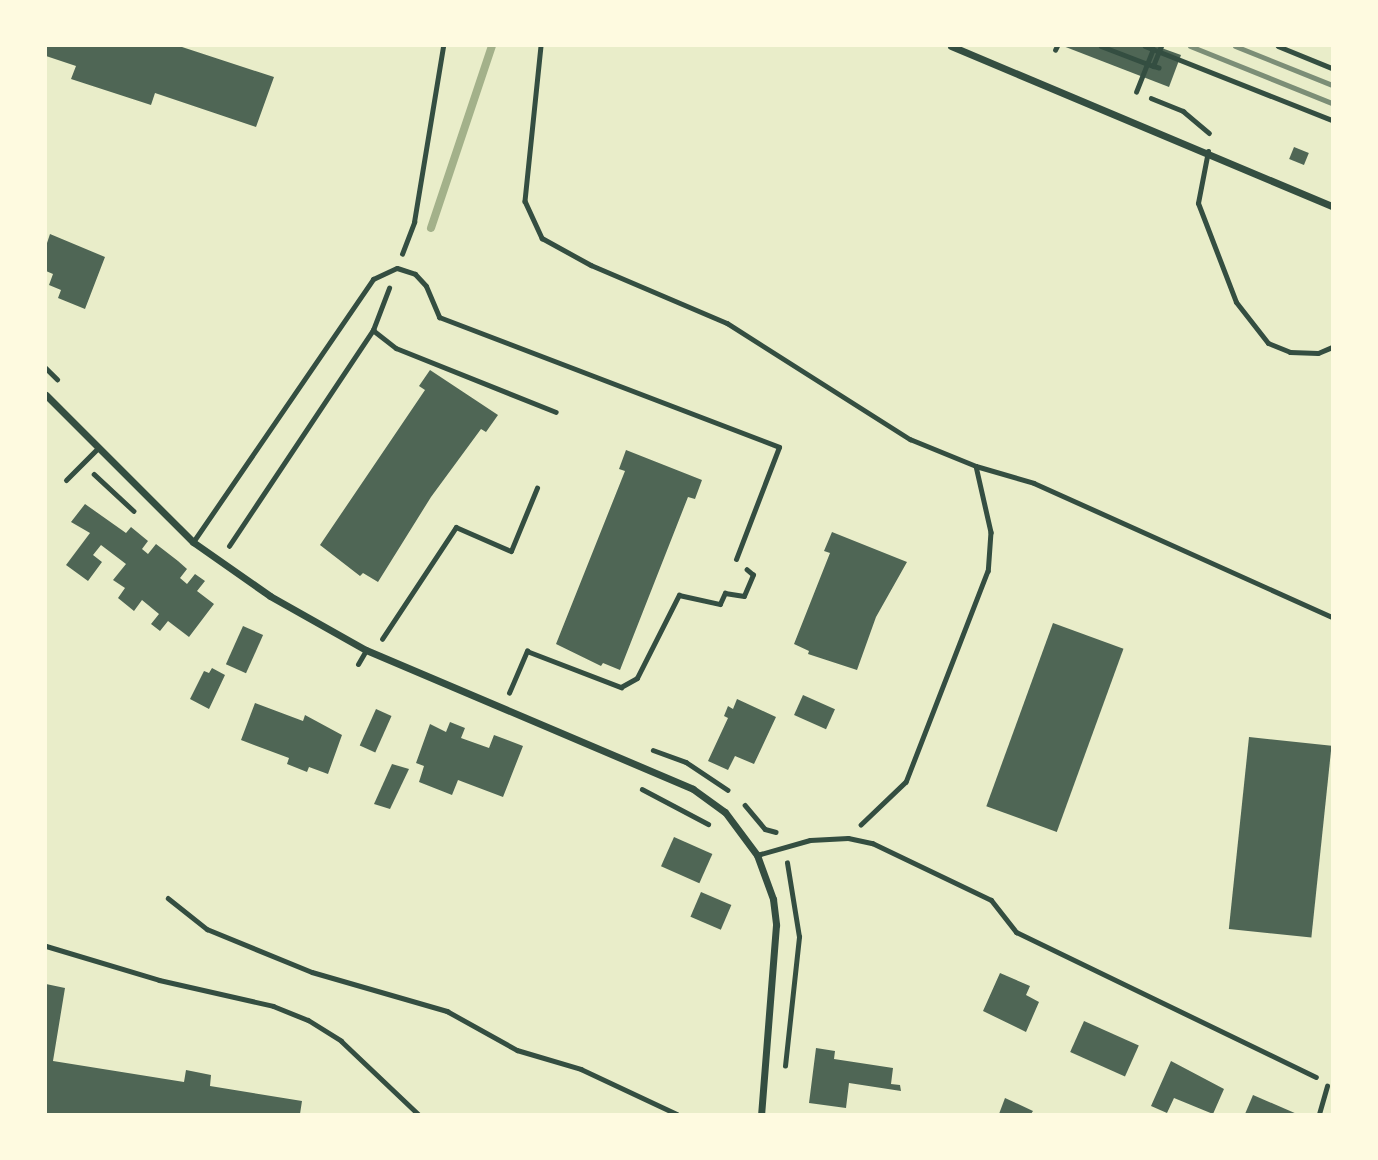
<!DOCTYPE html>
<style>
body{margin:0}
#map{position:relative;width:1378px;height:1160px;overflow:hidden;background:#e9edc9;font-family:"Roboto Condensed",sans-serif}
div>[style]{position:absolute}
.stream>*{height:8px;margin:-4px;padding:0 4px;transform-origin:4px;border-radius:4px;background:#a3b18a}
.building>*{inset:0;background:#4f6655;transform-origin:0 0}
.path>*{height:4.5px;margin:-2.25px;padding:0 2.25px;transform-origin:2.25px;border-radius:2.25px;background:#344e41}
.service>*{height:5px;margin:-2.5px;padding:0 2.5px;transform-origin:2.5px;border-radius:2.5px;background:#344e41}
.minor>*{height:7px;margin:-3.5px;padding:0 3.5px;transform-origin:3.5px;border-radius:3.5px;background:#344e41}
.rail>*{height:5px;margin:-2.5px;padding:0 2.5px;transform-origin:2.5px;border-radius:2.5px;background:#7c8e77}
span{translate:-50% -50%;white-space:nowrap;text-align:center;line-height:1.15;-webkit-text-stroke:6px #fefae0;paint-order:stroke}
.frame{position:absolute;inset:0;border:47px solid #fefae0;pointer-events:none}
</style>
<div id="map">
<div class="stream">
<div style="left:431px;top:228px;width:192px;rotate:-71.5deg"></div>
</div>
<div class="building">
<div style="clip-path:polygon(46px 46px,179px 46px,274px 77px,256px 127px,155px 93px,151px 105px,71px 79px,76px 66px,46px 56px)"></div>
<div style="clip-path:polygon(1063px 46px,1156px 46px,1181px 55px,1169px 87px)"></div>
<div style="left:1294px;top:147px;width:16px;height:13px;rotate:22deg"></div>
<div style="clip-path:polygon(50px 234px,105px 257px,85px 309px,58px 298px,61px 290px,49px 285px,53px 274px,46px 271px,46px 246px)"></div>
<div style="clip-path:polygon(430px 370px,498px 415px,486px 432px,481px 429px,431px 497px,378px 582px,363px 573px,360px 576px,320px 545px,425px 390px,419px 386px)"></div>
<div style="clip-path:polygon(626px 450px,702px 480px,695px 499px,688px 497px,620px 670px,603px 663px,601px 666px,556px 644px,625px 471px,619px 469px)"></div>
<div style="clip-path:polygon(85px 504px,126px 533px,131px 527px,148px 541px,142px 549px,148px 554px,156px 544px,178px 561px,187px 569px,180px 578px,187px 584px,195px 574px,205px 581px,197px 591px,214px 604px,189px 637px,168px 621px,160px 631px,151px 624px,159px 614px,142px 600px,134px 611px,118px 598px,125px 588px,113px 580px,126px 564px,101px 545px,93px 555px,102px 562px,88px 581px,66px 565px,90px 533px,71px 522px)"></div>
<div style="clip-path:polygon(832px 532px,907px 562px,876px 617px,857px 670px,808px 654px,809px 651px,794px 644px,830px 553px,824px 551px)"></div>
<div style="left:1053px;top:623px;width:75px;height:195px;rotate:20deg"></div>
<div style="left:243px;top:626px;width:22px;height:42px;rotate:24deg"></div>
<div style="clip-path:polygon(212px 668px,225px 675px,209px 709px,190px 699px,204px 671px,209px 673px)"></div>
<div style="left:803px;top:695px;width:35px;height:22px;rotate:24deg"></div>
<div style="clip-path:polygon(737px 699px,776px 717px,754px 764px,735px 756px,728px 770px,708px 761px,728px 718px,724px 716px,728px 706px,733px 709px)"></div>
<div style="clip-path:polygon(255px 703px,303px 721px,305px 715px,342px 735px,328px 774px,309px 767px,307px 772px,287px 764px,289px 758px,241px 740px)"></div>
<div style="left:376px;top:709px;width:17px;height:40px;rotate:24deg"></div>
<div style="clip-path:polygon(450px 722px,465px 728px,461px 738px,489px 748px,494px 735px,523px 746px,503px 797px,458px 780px,452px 795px,419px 782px,424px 766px,416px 763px,430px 724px,446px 732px)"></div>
<div style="left:1249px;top:737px;width:83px;height:193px;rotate:6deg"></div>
<div style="clip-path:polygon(392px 764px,409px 769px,390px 809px,374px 804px)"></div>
<div style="left:674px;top:837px;width:42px;height:32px;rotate:24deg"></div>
<div style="left:701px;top:892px;width:33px;height:27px;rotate:23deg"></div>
<div style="clip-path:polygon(1000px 973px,1030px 986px,1026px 995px,1039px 1002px,1026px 1032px,983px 1011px)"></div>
<div style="clip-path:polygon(46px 984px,65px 988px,53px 1061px,184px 1082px,186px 1070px,211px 1075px,210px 1086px,302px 1101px,300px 1114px,46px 1114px)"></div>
<div style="left:1084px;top:1021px;width:60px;height:34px;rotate:24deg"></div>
<div style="clip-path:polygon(816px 1048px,835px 1051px,834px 1059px,893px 1068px,891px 1084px,900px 1085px,901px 1091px,849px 1083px,846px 1108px,809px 1103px)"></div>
<div style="clip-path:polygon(1171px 1061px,1224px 1089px,1213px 1114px,1174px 1098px,1167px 1113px,1151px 1106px)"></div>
<div style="clip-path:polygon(1253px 1095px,1297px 1114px,1245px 1114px)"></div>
<div style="clip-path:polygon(1005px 1098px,1033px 1111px,1031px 1114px,999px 1114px)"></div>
</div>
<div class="path">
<div style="left:541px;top:46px;width:156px;rotate:95.9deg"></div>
<div style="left:525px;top:201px;width:41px;rotate:65.3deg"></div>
<div style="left:542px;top:238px;width:56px;rotate:28.9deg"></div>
<div style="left:591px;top:265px;width:148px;rotate:23.1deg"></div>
<div style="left:727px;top:323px;width:217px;rotate:32.4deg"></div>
<div style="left:910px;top:439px;width:71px;rotate:22.2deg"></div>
<div style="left:976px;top:466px;width:68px;rotate:77.2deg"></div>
<div style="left:991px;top:532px;width:39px;rotate:94deg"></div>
<div style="left:988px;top:571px;width:226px;rotate:111.2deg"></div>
<div style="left:906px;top:782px;width:62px;rotate:136.3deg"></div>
<div style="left:1101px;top:46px;width:56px;rotate:21deg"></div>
<div style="left:1145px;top:46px;width:201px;rotate:21.6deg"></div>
<div style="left:1278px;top:46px;width:58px;rotate:22.2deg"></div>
<div style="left:1055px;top:50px;width:4px;rotate:-63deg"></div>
<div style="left:1159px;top:68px;width:6px;rotate:-162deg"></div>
<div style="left:1153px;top:66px;width:22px;rotate:-68deg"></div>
<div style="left:1136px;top:92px;width:46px;rotate:-68.4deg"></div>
<div style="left:1151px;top:98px;width:35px;rotate:22deg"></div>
<div style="left:1183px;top:111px;width:34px;rotate:40deg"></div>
<div style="left:402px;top:254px;width:34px;rotate:-69deg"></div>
<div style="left:414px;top:222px;width:178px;rotate:-80.6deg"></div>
<div style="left:373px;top:330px;width:29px;rotate:38deg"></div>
<div style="left:396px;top:348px;width:172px;rotate:21.8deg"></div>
<div style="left:46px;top:368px;width:16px;rotate:45deg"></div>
<div style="left:976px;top:466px;width:60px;rotate:16.3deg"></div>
<div style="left:1034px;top:483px;width:327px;rotate:24.2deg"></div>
<div style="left:94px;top:474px;width:54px;rotate:42.8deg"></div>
<div style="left:229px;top:546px;width:260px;rotate:-56.3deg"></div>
<div style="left:373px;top:330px;width:45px;rotate:-69.1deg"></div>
<div style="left:382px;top:639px;width:134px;rotate:-56.5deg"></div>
<div style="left:456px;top:527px;width:60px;rotate:23.6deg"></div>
<div style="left:511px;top:551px;width:68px;rotate:-67.6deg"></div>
<div style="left:509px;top:693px;width:46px;rotate:-66.8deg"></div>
<div style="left:527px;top:651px;width:101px;rotate:21deg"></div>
<div style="left:621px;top:687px;width:18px;rotate:-29deg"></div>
<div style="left:637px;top:678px;width:93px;rotate:-63.2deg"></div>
<div style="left:679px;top:595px;width:42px;rotate:12.4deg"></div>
<div style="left:720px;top:604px;width:12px;rotate:-66deg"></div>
<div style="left:725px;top:593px;width:19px;rotate:9deg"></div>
<div style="left:744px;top:596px;width:23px;rotate:-67deg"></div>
<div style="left:753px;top:575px;width:8px;rotate:-140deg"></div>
<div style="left:653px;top:750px;width:35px;rotate:20deg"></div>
<div style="left:686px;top:762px;width:50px;rotate:33.7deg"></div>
<div style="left:642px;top:789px;width:75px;rotate:27.9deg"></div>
<div style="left:745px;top:805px;width:31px;rotate:50deg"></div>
<div style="left:765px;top:829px;width:11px;rotate:15deg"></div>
<div style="left:168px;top:898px;width:50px;rotate:38.5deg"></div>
<div style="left:207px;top:929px;width:113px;rotate:22.3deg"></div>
<div style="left:312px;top:972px;width:141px;rotate:16.1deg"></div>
<div style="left:447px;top:1011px;width:80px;rotate:29.1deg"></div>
<div style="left:517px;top:1050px;width:67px;rotate:16.5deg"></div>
<div style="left:581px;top:1069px;width:106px;rotate:25.1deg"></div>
<div style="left:785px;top:1066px;width:130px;rotate:-83.8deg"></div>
<div style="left:799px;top:937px;width:75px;rotate:-99.2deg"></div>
<div style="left:1319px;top:1114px;width:29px;rotate:-74deg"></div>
</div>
<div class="service">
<div style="left:1208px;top:151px;width:53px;rotate:100.9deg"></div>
<div style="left:1198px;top:203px;width:106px;rotate:69deg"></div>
<div style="left:1236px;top:302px;width:52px;rotate:52deg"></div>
<div style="left:1268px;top:343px;width:24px;rotate:22deg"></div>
<div style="left:1290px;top:352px;width:28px;rotate:2deg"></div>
<div style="left:1318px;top:353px;width:15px;rotate:-23deg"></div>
<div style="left:66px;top:480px;width:44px;rotate:-45deg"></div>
<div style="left:193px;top:542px;width:319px;rotate:-55.6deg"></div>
<div style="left:373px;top:279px;width:26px;rotate:-25deg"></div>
<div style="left:397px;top:268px;width:19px;rotate:18deg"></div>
<div style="left:415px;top:274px;width:16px;rotate:47deg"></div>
<div style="left:426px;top:286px;width:34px;rotate:67deg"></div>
<div style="left:439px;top:317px;width:364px;rotate:20.9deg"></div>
<div style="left:779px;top:447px;width:120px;rotate:111deg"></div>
<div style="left:358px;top:664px;width:16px;rotate:-60deg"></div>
<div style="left:757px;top:855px;width:55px;rotate:-15.8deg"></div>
<div style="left:810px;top:840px;width:38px;rotate:-3deg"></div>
<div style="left:848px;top:838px;width:25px;rotate:12deg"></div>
<div style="left:872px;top:843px;width:132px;rotate:25.6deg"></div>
<div style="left:991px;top:900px;width:41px;rotate:52deg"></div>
<div style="left:1016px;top:932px;width:333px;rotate:25.8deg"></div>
<div style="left:46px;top:946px;width:118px;rotate:16.7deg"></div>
<div style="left:159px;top:980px;width:117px;rotate:12.8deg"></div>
<div style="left:273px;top:1006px;width:38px;rotate:22deg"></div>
<div style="left:308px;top:1020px;width:39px;rotate:32deg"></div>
<div style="left:341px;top:1041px;width:106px;rotate:43.5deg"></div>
</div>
<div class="minor">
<div style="left:951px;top:46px;width:413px;rotate:22.8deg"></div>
<div style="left:46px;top:395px;width:208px;rotate:45deg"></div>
<div style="left:193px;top:542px;width:94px;rotate:35deg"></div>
<div style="left:270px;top:596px;width:110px;rotate:29.4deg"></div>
<div style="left:366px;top:650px;width:355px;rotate:23deg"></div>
<div style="left:693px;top:789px;width:39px;rotate:36deg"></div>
<div style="left:725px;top:812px;width:54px;rotate:53.3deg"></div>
<div style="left:757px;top:855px;width:47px;rotate:70deg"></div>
<div style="left:773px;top:899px;width:26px;rotate:83deg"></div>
<div style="left:776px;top:925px;width:190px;rotate:94.5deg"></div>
</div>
<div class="rail">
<div style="left:1190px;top:46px;width:153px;rotate:21.9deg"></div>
<div style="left:1235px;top:46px;width:105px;rotate:21.9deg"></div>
</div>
<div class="frame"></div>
</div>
